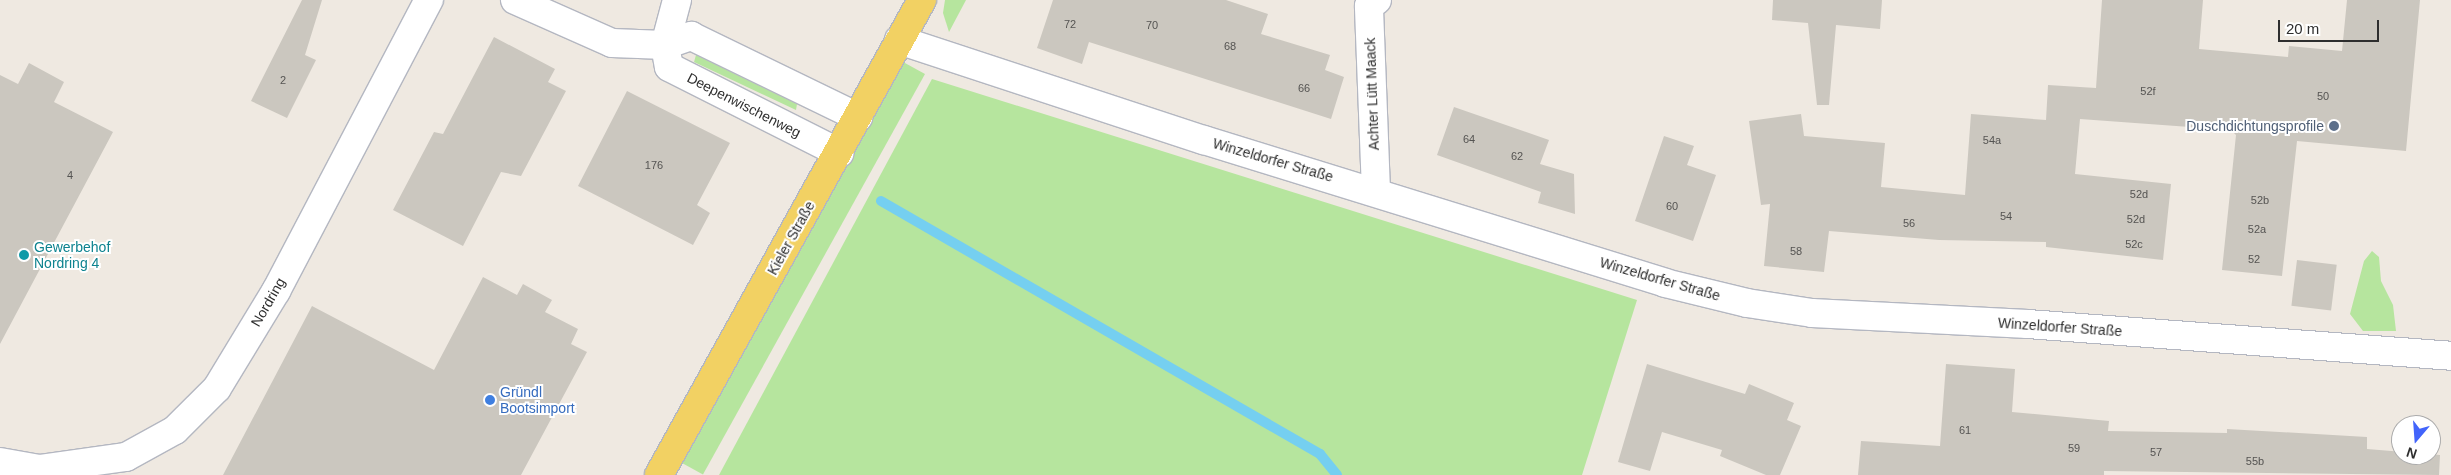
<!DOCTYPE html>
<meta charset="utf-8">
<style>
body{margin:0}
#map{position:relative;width:2451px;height:475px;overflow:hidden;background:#efe9e1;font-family:Arial,sans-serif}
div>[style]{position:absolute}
.green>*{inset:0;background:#b6e59e;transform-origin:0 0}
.stream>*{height:10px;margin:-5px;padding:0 5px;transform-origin:5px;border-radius:5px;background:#75cff0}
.building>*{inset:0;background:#cbc7bf;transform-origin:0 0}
.roads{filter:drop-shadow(1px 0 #b4b7c1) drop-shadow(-1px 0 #b4b7c1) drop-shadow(0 1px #b4b7c1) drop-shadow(0 -1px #b4b7c1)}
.minor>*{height:28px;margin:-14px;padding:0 14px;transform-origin:14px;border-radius:14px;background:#fff}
.major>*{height:28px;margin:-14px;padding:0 14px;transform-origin:14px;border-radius:14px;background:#f2d163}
.dots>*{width:14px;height:14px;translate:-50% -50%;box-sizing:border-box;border:2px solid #fff;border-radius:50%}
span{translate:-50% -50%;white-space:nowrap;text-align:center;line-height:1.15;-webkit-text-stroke:4px #fff;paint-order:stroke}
.number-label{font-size:11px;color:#555452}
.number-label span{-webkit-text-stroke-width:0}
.street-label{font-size:14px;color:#2e2e2e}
.service-label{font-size:14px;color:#4e5e75}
.right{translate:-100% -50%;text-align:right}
.culture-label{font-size:14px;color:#0d838f}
.left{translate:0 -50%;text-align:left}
.shop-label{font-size:14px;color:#366cbe}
.north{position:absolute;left:2391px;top:415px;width:50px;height:50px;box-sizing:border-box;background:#fff;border:1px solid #ababab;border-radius:50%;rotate:198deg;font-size:14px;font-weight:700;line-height:20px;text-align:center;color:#2e2e2e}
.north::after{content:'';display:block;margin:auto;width:18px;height:22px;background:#4264fb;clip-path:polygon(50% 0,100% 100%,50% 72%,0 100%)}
.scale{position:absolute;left:2278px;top:20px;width:101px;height:22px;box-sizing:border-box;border:2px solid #2e2e2e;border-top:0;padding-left:6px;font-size:15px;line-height:18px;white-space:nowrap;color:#2e2e2e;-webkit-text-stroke:4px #fff;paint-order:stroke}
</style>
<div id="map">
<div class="green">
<div style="clip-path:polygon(945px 0,966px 0,949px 32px,943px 13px)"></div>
<div style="clip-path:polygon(696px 55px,797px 104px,796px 110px,694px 62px)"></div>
<div style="left:925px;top:74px;width:458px;height:25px;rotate:119deg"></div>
<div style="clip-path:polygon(932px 79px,1637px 300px,1582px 475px,719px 475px)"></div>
<div style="clip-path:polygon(2372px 251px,2379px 257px,2381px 281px,2393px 305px,2396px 331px,2363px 331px,2350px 314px,2364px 261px)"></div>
</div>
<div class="stream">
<div style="left:881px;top:201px;width:507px;rotate:29.96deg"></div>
<div style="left:1320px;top:454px;width:27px;rotate:51deg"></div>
</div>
<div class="building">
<div style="clip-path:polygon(302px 0,322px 0,305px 55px,316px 60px,287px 118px,251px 101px)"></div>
<div style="clip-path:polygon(1053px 0,1226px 0,1268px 14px,1261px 34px,1330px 55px,1325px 70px,1344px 77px,1331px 119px,1089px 42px,1082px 64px,1037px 48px)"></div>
<div style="clip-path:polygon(1773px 0,1882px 0,1880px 29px,1836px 25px,1829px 105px,1817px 105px,1808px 23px,1772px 20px)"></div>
<div style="clip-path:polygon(2102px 0,2203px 0,2199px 49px,2288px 57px,2289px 46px,2342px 51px,2347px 0,2420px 0,2406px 151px,2297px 141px,2282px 276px,2222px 270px,2236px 135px,2231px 130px,2080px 119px,2075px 174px,2171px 184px,2163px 260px,2046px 247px,2046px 242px,1939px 240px,1829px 231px,1824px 272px,1764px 266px,1770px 204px,1761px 205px,1749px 121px,1801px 114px,1804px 136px,1885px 143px,1881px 187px,1965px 195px,1971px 114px,2046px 120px,2048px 85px,2096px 88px)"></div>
<div style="clip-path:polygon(494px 37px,555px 69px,548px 82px,566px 91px,521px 176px,501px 172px,463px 246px,393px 210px,434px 132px,443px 134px)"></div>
<div style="clip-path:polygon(29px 63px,64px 82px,54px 102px,113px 132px,0 344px,0 75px,18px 84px)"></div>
<div style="clip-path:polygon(627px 91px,730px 143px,697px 205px,710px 213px,693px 245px,578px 186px)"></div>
<div style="clip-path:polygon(1454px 107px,1549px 140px,1540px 164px,1574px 174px,1575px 214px,1538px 203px,1541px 192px,1437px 155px)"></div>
<div style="clip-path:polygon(1664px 136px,1694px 146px,1687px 165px,1716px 175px,1693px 241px,1635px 221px)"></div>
<div style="left:2297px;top:260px;width:40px;height:46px;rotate:7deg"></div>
<div style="clip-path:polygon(483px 277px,517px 295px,523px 284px,552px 300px,545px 312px,578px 329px,571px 344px,587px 352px,521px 475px,223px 475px,312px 306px,434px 370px)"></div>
<div style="clip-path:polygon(1647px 364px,1745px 394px,1749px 384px,1794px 403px,1787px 420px,1801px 426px,1780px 475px,1766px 475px,1720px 456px,1722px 450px,1662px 432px,1650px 471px,1618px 462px)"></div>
<div style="clip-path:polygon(1946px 364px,2015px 369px,2012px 412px,2109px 421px,2108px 431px,2227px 433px,2227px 429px,2367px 437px,2367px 449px,2440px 455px,2439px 475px,2104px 471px,2104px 475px,1858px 475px,1861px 441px,1940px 446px)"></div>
</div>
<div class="roads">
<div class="minor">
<div style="left:515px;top:0;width:106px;rotate:23.9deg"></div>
<div style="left:612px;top:43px;width:53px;rotate:2.2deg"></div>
<div style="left:665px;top:45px;width:28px;rotate:-19deg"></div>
<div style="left:691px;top:36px;width:186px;rotate:25.9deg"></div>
<div style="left:677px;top:0;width:47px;rotate:104.9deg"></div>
<div style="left:665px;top:45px;width:22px;rotate:80deg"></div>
<div style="left:669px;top:67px;width:191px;rotate:26.8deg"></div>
<div style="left:899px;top:40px;width:321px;rotate:18.2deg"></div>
<div style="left:1204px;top:140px;width:483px;rotate:17.2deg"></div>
<div style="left:1665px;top:283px;width:84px;rotate:13.7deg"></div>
<div style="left:1747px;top:303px;width:66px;rotate:8.7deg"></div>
<div style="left:1812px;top:313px;width:216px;rotate:2.9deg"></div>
<div style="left:2028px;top:324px;width:424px;rotate:4.3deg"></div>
<div style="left:1376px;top:191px;width:185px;rotate:-92.2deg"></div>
<div style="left:1369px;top:6px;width:10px;rotate:-37deg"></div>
<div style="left:0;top:462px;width:40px;rotate:10deg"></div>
<div style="left:39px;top:469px;width:88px;rotate:-7.9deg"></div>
<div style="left:126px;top:457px;width:56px;rotate:-28.9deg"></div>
<div style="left:175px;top:430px;width:59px;rotate:-45deg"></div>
<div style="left:217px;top:388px;width:114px;rotate:-58.7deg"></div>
<div style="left:276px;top:291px;width:329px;rotate:-62.3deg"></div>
</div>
<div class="major">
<div style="left:659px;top:475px;width:543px;rotate:-61.03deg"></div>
</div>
</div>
<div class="dots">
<div style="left:2334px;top:126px;background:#5c6f8a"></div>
<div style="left:24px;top:255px;background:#0f9aa8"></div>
<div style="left:490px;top:400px;background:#3f7fe0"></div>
</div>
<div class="number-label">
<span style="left:1070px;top:24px">72</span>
<span style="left:1152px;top:25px">70</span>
<span style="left:1230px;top:46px">68</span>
<span style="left:283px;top:80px">2</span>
<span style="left:1304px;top:88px">66</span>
<span style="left:2148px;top:91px">52f</span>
<span style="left:2323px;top:96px">50</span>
<span style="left:1469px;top:139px">64</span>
<span style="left:1992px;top:140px">54a</span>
<span style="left:1517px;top:156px">62</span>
<span style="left:654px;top:165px">176</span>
<span style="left:70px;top:175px">4</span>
<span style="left:2139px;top:194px">52d</span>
<span style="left:2260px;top:200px">52b</span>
<span style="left:1672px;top:206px">60</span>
<span style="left:2006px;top:216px">54</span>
<span style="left:2136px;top:219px">52d</span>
<span style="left:1909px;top:223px">56</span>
<span style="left:2257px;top:229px">52a</span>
<span style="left:2134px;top:244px">52c</span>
<span style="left:1796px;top:251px">58</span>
<span style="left:2254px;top:259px">52</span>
<span style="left:1965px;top:430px">61</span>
<span style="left:2074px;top:448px">59</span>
<span style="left:2156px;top:452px">57</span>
<span style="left:2255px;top:461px">55b</span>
</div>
<div class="street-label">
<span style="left:1372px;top:94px;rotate:-92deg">Achter Lütt Maack</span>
<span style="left:744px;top:105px;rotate:27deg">Deepenwischenweg</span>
<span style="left:1273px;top:160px;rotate:16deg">Winzeldorfer Straße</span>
<span style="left:791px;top:238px;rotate:-61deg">Kieler Straße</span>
<span style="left:1660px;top:279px;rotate:16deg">Winzeldorfer Straße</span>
<span style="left:268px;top:302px;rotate:-60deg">Nordring</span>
<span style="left:2060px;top:327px;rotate:4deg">Winzeldorfer Straße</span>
</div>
<div class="service-label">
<span class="right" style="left:2324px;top:126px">Duschdichtungsprofile</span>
</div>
<div class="culture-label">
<span class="left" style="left:34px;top:255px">Gewerbehof<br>Nordring 4</span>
</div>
<div class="shop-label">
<span class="left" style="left:500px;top:400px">Gründl<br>Bootsimport</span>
</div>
<div class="north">N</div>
<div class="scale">20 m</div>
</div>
